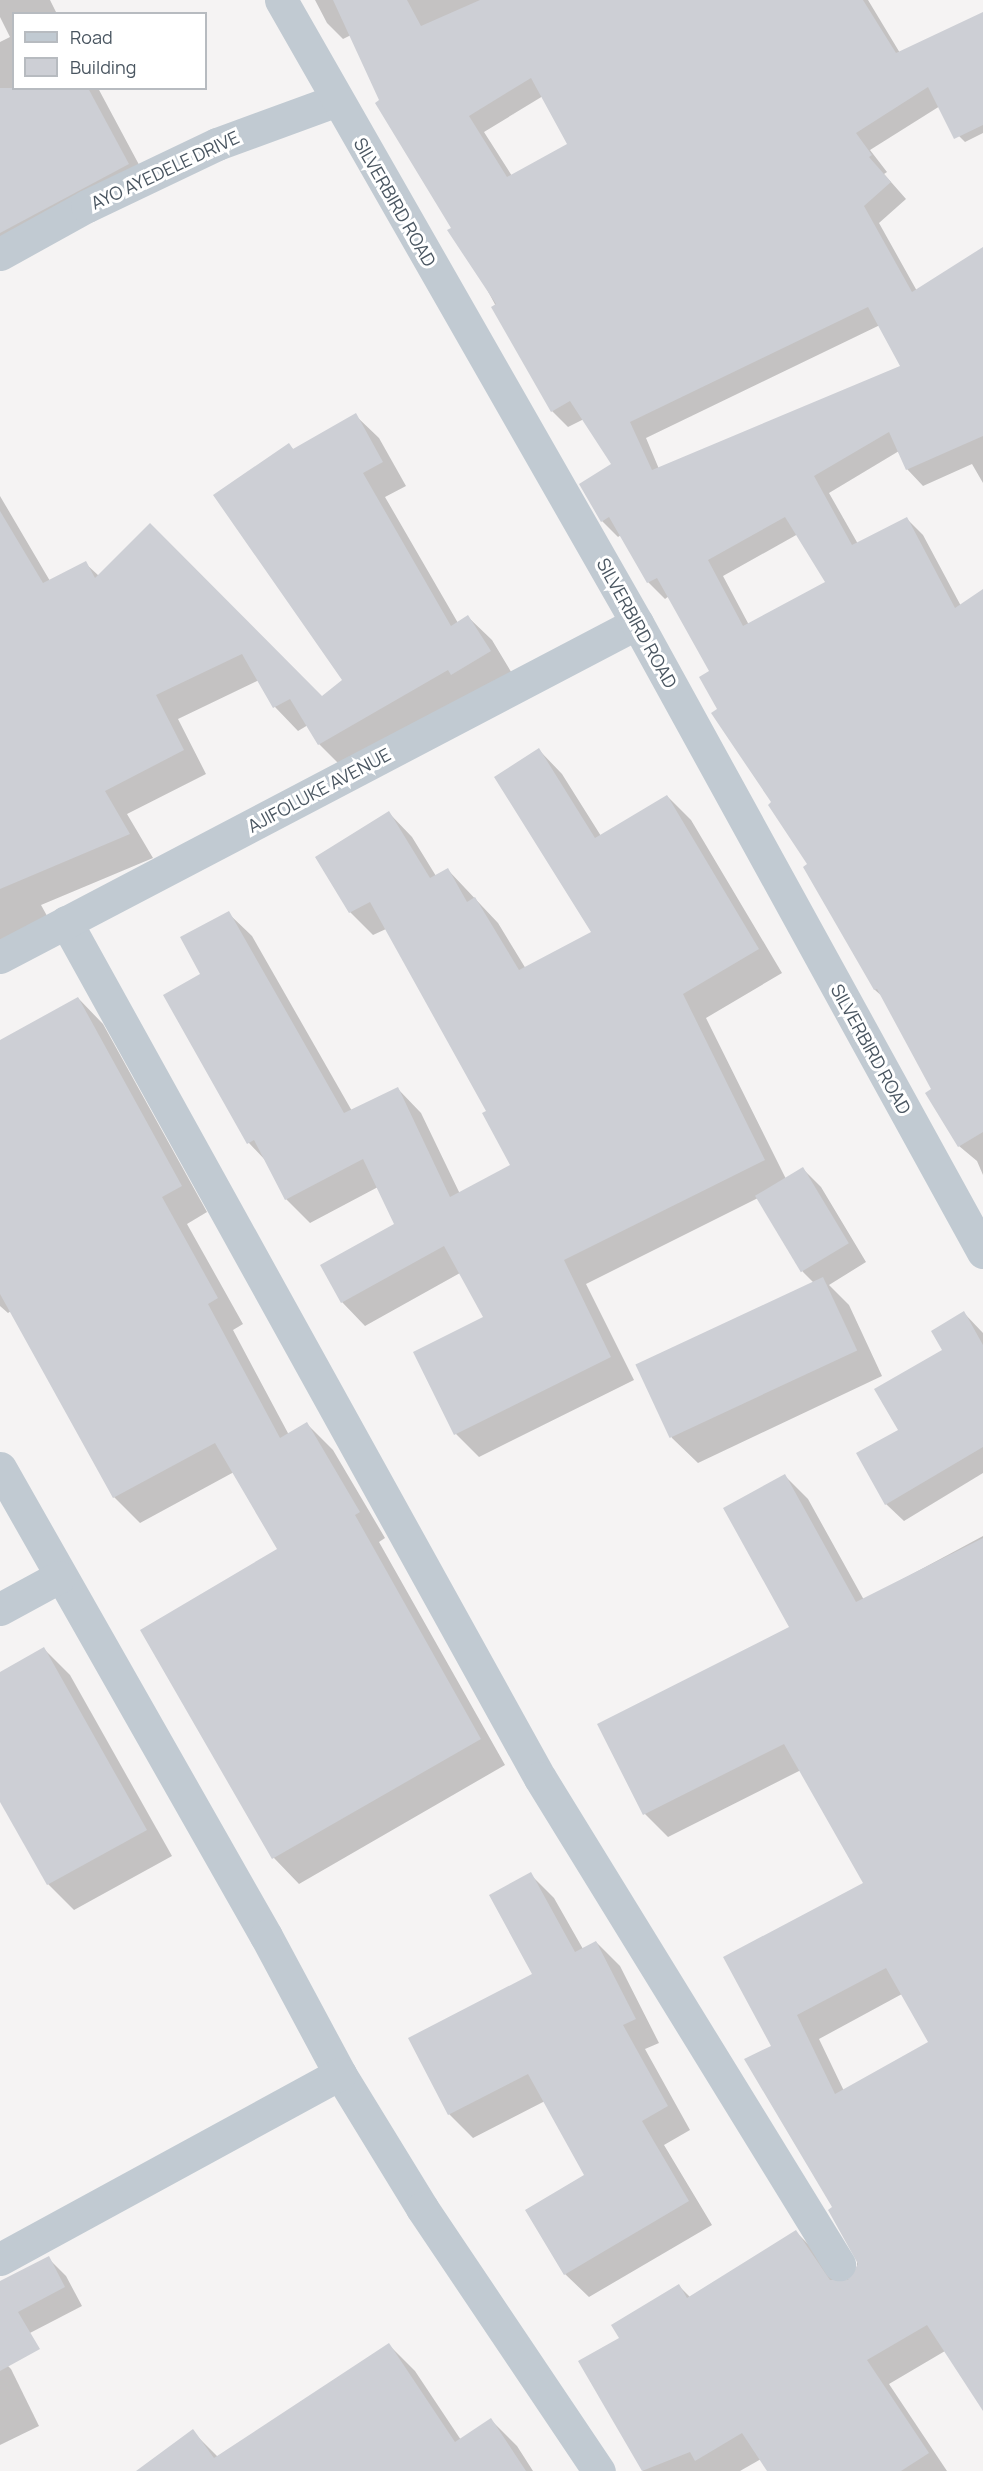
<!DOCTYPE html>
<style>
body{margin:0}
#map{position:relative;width:983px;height:2471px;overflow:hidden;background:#f5f3f3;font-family:Manrope,sans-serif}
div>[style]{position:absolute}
.shadow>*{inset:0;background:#0003}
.building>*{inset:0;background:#cdcfd5;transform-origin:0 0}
.minor>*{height:33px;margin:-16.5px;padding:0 16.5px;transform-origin:16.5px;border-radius:16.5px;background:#c1cad2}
.tertiary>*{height:33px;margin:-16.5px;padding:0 16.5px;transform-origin:16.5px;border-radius:16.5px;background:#c1cad2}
span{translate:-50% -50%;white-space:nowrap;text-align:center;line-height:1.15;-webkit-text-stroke:6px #fff;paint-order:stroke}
.street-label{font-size:18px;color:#4a5661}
.legend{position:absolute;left:12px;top:12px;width:195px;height:78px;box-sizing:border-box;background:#fff;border:2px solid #b7bbc0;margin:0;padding:8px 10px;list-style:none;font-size:18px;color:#4a5661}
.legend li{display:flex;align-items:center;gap:12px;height:30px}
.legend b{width:30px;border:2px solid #b7bbc0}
</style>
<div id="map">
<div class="shadow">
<div style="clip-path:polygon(0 0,50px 0,57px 14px,14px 14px,14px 88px,98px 88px,152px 189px,11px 266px,0 255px,0 42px,10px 37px,0 17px)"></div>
<div style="clip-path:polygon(evenodd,315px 0,868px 0,900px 53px,983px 31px,983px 133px,965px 142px,949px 126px,940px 106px,870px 150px,887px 172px,884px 174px,906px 199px,879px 223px,917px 291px,983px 288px,983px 483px,972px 464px,923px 486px,907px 469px,899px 451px,829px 493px,858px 544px,907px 519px,923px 535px,961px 606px,983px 591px,983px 1175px,977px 1161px,959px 1146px,927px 1093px,933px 1089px,884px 998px,875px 990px,809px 865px,719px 709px,711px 672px,669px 596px,665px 599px,648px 582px,621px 535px,618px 537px,602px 521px,614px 464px,584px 419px,568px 427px,552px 411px,351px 35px,343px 39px,327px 23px,315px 0,543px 96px,569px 144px,512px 176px,484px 132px,543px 96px,315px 0,880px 325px,902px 366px,659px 469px,646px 438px,880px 325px,315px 0,798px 534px,827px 583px,749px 625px,723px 576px,798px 534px)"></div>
<div style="clip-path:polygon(355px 415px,379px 438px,406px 486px,385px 497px,458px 623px,468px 617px,492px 640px,513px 675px,343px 768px,319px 744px,308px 725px,298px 731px,275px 707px,259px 680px,178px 719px,206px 774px,127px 814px,153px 858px,41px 905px,51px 923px,0 952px,0 496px,50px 581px,85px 563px,99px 576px,150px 525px,322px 698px,344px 680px,289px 445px,294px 450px)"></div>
<div style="clip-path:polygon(539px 750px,562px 774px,601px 836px,667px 796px,691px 820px,782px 973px,706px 1018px,786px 1179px,803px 1169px,821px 1187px,866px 1262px,829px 1285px,849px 1305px,882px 1376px,698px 1463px,672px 1438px,638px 1367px,814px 1283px,803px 1272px,758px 1198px,586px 1284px,634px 1380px,479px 1457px,456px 1434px,485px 1318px,460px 1273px,365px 1326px,342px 1302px,396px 1224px,378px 1187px,310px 1223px,286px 1199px,266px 1161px,249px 1143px,202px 974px,228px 913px,252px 936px,352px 1111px,398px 1089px,421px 1113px,460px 1194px,512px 1165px,488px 1112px,386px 929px,373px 935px,350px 912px,389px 813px,412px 837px,436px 876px,448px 870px,498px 923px,526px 969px,594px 933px)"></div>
<div style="clip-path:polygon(78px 998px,103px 1024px,207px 1212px,187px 1224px,243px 1324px,233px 1330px,289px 1435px,307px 1424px,333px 1450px,385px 1538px,379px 1542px,505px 1765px,299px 1884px,274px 1858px,279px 1550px,234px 1472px,140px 1523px,114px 1497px,11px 1311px,8px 1313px,0 1306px,0 1042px)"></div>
<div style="clip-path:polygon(964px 1313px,983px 1333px,983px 1473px,904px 1521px,886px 1504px,900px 1430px)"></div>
<div style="clip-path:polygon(evenodd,785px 1476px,808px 1499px,864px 1600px,983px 1536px,983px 2409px,945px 2351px,889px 2384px,947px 2471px,769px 2471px,761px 2459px,740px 2471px,643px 2471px,580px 2362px,621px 2339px,679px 2286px,691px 2298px,796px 2232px,819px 2255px,838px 2284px,857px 2274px,857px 2254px,834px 2208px,773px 2046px,865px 1884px,801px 1770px,668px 1837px,645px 1814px,599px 1725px,791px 1627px,785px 1476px,902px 1994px,930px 2043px,844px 2091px,819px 2039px,902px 1994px)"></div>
<div style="clip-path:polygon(44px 1649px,70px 1675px,172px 1856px,74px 1910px,48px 1884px,0 1799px,0 1674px)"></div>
<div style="clip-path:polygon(530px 1874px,554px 1898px,583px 1949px,596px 1942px,620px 1966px,659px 2043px,645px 2049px,690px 2130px,664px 2145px,712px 2225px,589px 2297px,565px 2274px,586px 2175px,545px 2101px,473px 2138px,449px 2114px,534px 1974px)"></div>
<div style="clip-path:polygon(48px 2258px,66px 2276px,82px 2306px,28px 2334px,0 2297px,0 2284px)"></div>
<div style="clip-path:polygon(389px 2345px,415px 2371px,461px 2440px,491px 2420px,517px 2446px,533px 2471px,319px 2471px)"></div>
<div style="clip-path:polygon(0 2358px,11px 2369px,39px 2426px,0 2445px)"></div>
<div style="clip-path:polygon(192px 2431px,218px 2457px,259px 2471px,138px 2471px)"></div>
</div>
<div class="building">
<div style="clip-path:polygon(evenodd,333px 0,407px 0,421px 26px,480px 0,863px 0,896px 53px,983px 12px,983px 125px,954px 139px,928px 87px,856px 133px,872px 155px,869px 157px,891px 182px,864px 206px,912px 292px,983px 247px,983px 436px,906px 470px,889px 432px,814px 476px,852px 545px,907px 517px,955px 608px,983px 589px,983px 1132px,958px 1147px,925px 1093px,931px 1089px,877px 989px,874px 990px,803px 867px,807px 864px,768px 805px,771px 802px,711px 713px,717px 709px,699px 677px,709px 671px,657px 578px,647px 583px,609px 517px,601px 522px,579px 484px,611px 464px,570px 401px,551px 412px,491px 307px,496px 304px,447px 230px,451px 228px,375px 103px,379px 100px,333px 0,531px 78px,567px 144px,507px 177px,469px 116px,531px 78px,333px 0,868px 307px,900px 366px,652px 470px,630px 422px,868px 307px,333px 0,785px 517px,825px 582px,743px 626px,708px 560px,785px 517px)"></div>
<div style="clip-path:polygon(0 88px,88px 88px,129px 164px,0 233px)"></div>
<div style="clip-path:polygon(356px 413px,383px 462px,363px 473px,451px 626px,468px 615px,491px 651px,451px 675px,448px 670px,318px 745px,290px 699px,273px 708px,242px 654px,156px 695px,184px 750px,105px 791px,130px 834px,0 889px,0 511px,43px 583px,86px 561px,95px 578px,150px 523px,322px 696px,342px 680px,213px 495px,289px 443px,293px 449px)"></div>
<div style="clip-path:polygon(539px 748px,595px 838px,667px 795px,759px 949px,683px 994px,765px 1160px,564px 1260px,611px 1357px,454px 1435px,413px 1352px,483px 1317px,444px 1246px,341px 1303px,320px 1265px,394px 1224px,363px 1159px,285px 1200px,254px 1140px,247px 1144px,163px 995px,200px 974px,180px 937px,229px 911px,344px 1113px,398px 1087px,450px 1197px,510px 1165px,482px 1113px,486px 1111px,370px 902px,349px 913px,315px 857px,389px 811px,430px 878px,448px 868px,467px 902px,475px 897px,519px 970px,591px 932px,494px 777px)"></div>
<div style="clip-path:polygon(78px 997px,182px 1186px,162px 1197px,218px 1298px,208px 1304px,280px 1438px,307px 1422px,360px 1512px,355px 1515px,481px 1739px,272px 1859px,140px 1630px,277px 1549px,215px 1443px,113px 1498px,0 1294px,0 1040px)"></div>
<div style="left:803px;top:1167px;width:89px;height:56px;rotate:59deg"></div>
<div style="left:823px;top:1277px;width:81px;height:207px;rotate:65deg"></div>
<div style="clip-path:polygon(964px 1311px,983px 1345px,983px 1447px,885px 1505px,856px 1453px,898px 1430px,874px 1389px,942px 1350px,931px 1331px)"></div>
<div style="clip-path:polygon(evenodd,785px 1474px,856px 1602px,983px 1538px,983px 2411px,927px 2325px,867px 2360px,929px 2453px,901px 2471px,767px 2471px,742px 2433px,695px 2461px,690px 2452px,642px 2471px,578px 2361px,619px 2338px,611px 2325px,679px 2284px,687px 2298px,796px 2230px,830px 2280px,848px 2280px,858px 2264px,828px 2210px,832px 2207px,744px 2059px,771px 2046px,723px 1957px,863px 1883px,784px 1744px,643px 1815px,597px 1724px,789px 1627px,723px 1508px,785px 1474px,886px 1968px,928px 2042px,835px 2094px,797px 2015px,886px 1968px)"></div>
<div style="clip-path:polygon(44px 1647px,147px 1830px,47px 1885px,0 1802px,0 1672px)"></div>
<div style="clip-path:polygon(531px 1872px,575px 1952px,596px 1941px,636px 2019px,623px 2025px,668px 2106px,642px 2121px,689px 2201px,564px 2275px,525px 2210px,584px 2175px,528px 2074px,448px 2115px,408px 2038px,532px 1974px,489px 1895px)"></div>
<div style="clip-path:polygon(49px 2256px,65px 2287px,18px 2312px,40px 2349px,0 2371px,0 2281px)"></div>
<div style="clip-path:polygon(389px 2343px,455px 2442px,491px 2418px,526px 2471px,136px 2471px,193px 2429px,214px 2458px)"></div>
</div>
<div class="minor">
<div style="left:0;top:254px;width:99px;rotate:-28.9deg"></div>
<div style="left:87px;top:206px;width:144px;rotate:-25.5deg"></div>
<div style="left:217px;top:144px;width:128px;rotate:-20.1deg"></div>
<div style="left:66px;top:922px;width:978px;rotate:61.03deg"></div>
<div style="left:540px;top:1778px;width:571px;rotate:58.4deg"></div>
<div style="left:0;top:957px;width:719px;rotate:-27.67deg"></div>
<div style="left:0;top:1468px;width:538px;rotate:60.39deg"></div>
<div style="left:266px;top:1936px;width:157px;rotate:61.8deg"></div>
<div style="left:340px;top:2074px;width:157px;rotate:58.5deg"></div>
<div style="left:422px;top:2208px;width:317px;rotate:56.1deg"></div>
<div style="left:0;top:1609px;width:67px;rotate:-28.5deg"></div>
<div style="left:0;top:2259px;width:387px;rotate:-28.6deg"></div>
</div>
<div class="tertiary">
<div style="left:281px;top:0;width:718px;rotate:60.26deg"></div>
<div style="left:637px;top:623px;width:718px;rotate:61.19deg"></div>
</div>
<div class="street-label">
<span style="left:165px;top:170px;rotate:-25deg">AYO AYEDELE DRIVE</span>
<span style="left:395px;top:202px;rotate:60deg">SILVERBIRD ROAD</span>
<span style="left:637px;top:623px;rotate:61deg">SILVERBIRD ROAD</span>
<span style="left:319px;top:790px;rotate:-28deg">AJIFOLUKE AVENUE</span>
<span style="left:871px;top:1049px;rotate:61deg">SILVERBIRD ROAD</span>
</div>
<ul class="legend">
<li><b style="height:8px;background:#c1cad2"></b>Road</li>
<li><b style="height:16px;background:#cdcfd5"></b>Building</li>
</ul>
</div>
